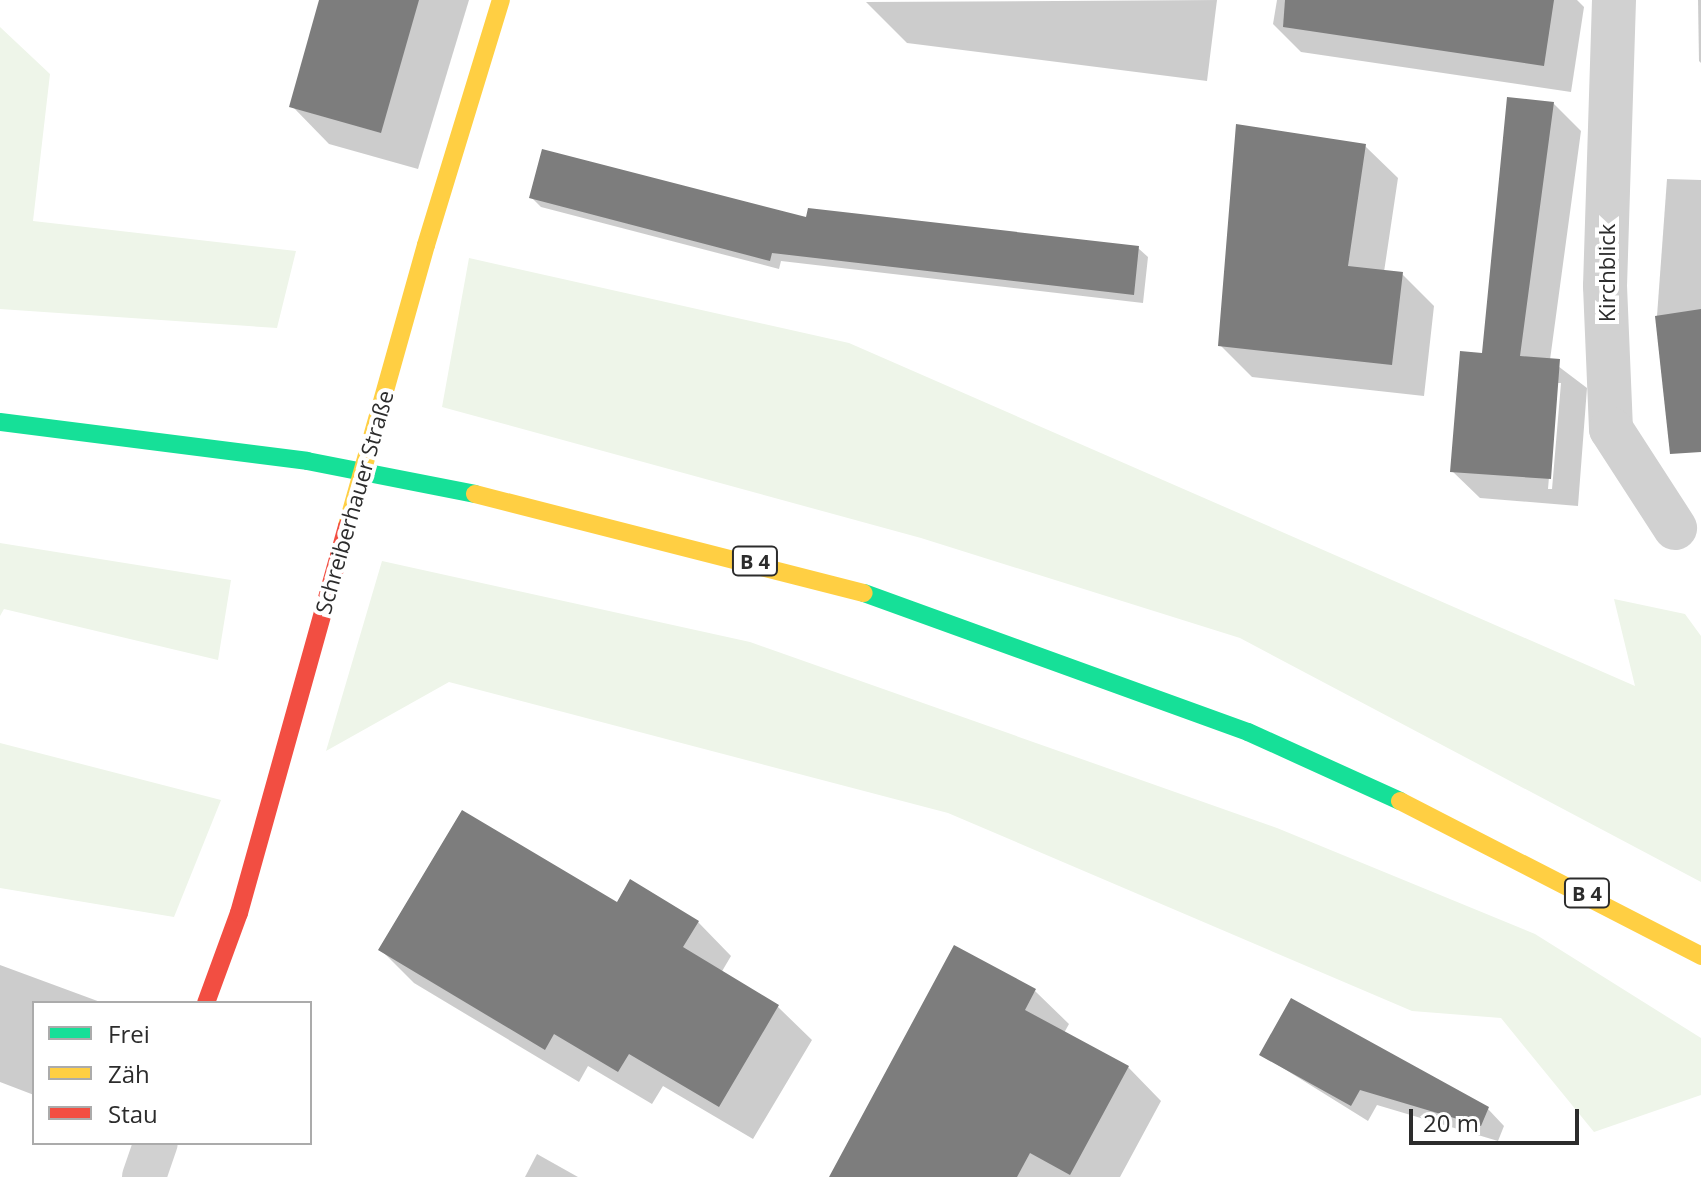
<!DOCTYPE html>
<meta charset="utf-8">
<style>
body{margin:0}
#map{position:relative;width:1701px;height:1177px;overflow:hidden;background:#fff;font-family:"Open Sans",sans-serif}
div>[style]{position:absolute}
.green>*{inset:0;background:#eef5e9}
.shadow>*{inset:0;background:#0003}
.building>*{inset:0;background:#7d7d7d}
.street>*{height:44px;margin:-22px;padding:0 22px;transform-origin:22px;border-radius:22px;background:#d1d1d1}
.fast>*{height:18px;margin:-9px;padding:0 9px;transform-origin:9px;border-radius:9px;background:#16e098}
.slow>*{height:18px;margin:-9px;padding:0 9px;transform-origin:9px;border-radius:9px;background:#ffcf43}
.jam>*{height:18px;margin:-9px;padding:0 9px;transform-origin:9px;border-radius:9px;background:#f24e42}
.slow-bridge>*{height:18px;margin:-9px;padding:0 9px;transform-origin:9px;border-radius:9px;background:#ffcf43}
.jam-bridge>*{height:18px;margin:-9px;padding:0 9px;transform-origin:9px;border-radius:9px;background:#f24e42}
span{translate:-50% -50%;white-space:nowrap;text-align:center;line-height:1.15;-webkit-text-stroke:8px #fff;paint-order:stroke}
.shield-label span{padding:2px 6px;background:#fff;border:2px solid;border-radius:6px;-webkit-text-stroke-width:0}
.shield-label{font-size:20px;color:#2c2c2c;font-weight:700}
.street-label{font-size:22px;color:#2c2c2c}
.legend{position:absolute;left:32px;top:1001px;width:280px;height:144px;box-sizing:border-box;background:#fff;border:2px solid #ababab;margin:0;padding:10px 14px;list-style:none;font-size:24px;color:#2c2c2c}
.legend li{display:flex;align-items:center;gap:16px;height:40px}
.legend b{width:40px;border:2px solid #ababab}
.scale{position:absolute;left:1409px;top:1109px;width:170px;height:36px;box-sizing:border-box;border:4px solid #2c2c2c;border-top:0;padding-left:10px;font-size:24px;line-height:28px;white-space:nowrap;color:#2c2c2c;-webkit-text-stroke:6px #fff;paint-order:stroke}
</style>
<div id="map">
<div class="green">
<div style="clip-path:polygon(0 27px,50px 74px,33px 221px,296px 251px,277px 328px,0 309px)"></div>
<div style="clip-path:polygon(469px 258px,849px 343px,1635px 686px,1614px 599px,1685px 614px,1701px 636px,1701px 882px,1240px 638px,921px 538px,442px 407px)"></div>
<div style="clip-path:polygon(0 543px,231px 580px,218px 660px,4px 609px,0 616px)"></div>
<div style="clip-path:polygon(382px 561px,750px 642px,1277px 828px,1535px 934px,1701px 1038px,1701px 1095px,1594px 1132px,1501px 1018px,1412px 1011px,948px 813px,449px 682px,326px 751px)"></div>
<div style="clip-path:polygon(0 743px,221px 800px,174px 917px,0 888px)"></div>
</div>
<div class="shadow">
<div style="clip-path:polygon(322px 0,469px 0,418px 169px,329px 144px,292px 106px)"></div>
<div style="clip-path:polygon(1217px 0,1207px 81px,907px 43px,866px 2px)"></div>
<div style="clip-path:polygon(1277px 0,1577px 0,1584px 7px,1571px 92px,1301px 52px,1273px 24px)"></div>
<div style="clip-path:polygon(1698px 0,1701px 0,1701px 63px,1699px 61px)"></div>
<div style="clip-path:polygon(evenodd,1553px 103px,1581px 131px,1550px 360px,1587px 388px,1578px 506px,1480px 498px,1452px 471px,1553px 103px,1557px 383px,1561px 383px,1552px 489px,1548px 489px,1557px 383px)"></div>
<div style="clip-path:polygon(1365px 146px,1398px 178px,1384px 272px,1402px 274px,1434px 306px,1424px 396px,1252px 377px,1220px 345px)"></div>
<div style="clip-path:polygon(1667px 179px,1701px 180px,1701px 433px,1657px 316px)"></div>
<div style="clip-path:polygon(532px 198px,1138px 248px,1148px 257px,1143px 303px,781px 261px,779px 269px,541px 207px)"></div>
<div style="clip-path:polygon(617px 905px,698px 922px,731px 956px,721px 973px,778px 1007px,812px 1040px,753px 1139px,663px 1086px,652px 1104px,588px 1066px,579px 1082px,414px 983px,381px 950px)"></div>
<div style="clip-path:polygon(0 965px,103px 1003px,34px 1003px,34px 1095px,0 1082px)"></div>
<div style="clip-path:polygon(1035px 991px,1069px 1024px,1064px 1033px,1128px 1067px,1161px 1101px,1120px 1177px,832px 1177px)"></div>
<div style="clip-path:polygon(1262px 1055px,1488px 1109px,1504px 1126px,1498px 1141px,1377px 1105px,1368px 1121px)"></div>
<div style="clip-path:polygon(537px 1154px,578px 1177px,525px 1177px)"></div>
</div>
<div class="building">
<div style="clip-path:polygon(319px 0,419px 0,381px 133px,289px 107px)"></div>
<div style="clip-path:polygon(1285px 0,1554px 0,1544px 66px,1283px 27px)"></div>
<div style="clip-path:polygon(1507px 97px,1554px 102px,1520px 356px,1560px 359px,1551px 479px,1450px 472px,1460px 351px,1482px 353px)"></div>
<div style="clip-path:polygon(1236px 124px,1366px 144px,1348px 266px,1403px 272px,1392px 365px,1218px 346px)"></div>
<div style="clip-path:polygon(542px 149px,806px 217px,808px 208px,1139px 246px,1134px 295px,772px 253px,770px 261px,529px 198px)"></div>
<div style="clip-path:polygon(1701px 309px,1701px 452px,1670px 454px,1655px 316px)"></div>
<div style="clip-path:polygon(462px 810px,617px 902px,630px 879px,699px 921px,683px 947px,779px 1005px,719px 1107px,629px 1054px,618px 1072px,554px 1034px,545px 1050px,378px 950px)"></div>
<div style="clip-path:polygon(954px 945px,1036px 989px,1025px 1010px,1129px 1066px,1070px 1175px,1030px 1153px,1017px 1177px,829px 1177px)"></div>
<div style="clip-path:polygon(1291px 998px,1489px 1107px,1481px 1126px,1360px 1090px,1351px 1106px,1259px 1055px)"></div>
</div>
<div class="street">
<div style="left:1614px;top:0;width:286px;rotate:91.8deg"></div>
<div style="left:1605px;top:286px;width:143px;rotate:87.6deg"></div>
<div style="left:1611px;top:429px;width:118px;rotate:57.1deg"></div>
<div style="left:144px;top:1177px;width:36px;rotate:-71deg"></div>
</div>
<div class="fast">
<div style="left:0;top:422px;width:309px;rotate:7.2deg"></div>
<div style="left:307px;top:461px;width:171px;rotate:11.1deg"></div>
<div style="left:864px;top:593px;width:408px;rotate:19.9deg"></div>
<div style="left:1248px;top:732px;width:167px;rotate:24.4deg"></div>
</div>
<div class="slow">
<div style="left:426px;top:245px;width:256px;rotate:-73deg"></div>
<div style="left:475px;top:494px;width:401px;rotate:14.3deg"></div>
<div style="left:1400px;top:801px;width:339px;rotate:27.2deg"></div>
</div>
<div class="jam">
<div style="left:206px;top:1003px;width:96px;rotate:-69.9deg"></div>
</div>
<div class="slow-bridge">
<div style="left:347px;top:526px;width:292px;rotate:-74.3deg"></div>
</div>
<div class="jam-bridge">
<div style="left:239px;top:913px;width:402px;rotate:-74.4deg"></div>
</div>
<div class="shield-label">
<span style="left:755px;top:561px">B 4</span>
<span style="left:1587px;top:893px">B 4</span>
</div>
<div class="street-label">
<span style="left:1607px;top:273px;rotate:-90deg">Kirchblick</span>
<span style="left:354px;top:502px;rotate:-74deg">Schreiberhauer Straße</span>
</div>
<ul class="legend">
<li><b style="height:10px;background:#16e098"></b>Frei</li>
<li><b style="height:10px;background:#ffcf43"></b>Zäh</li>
<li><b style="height:10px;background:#f24e42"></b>Stau</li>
</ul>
<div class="scale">20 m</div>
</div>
